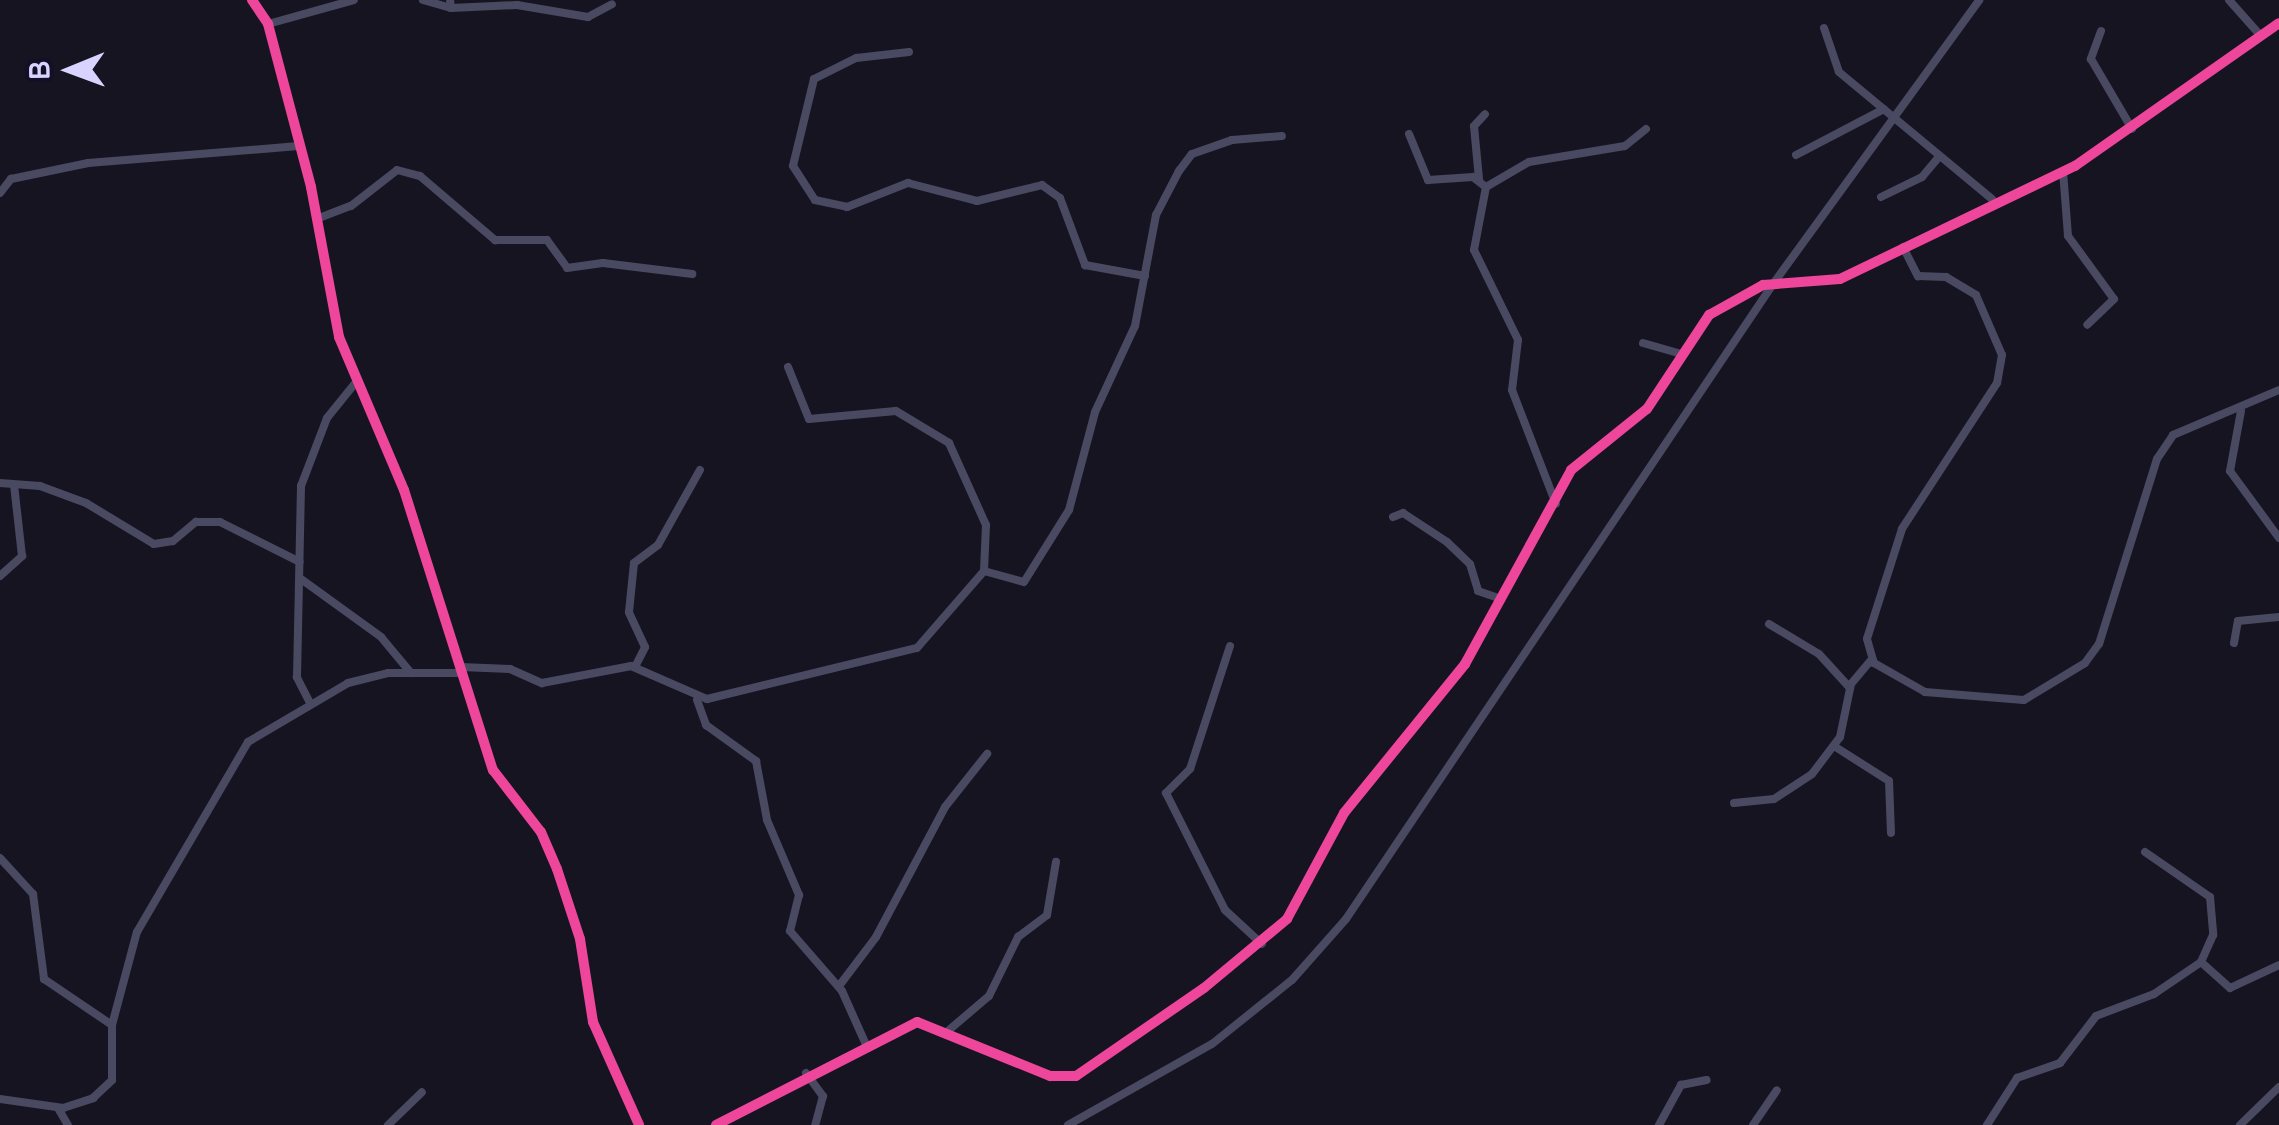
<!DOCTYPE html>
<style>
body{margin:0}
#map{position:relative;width:2279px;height:1125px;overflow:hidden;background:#161421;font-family:"Varela Round",sans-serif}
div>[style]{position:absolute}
.minor>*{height:8px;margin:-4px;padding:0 4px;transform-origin:4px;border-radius:4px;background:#4a4962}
.cycleway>*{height:10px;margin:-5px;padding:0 5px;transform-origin:5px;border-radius:5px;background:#ed469a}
span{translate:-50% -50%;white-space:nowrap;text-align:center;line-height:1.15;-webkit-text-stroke:10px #130f26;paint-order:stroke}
.north{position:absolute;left:20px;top:20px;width:100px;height:100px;-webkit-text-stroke:8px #130f26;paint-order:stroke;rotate:269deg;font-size:28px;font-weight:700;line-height:40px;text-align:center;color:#d9d4ff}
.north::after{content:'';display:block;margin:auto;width:35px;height:45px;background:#d9d4ff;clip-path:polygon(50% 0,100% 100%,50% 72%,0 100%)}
</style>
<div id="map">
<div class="minor">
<div style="left:252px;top:0;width:29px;rotate:56deg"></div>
<div style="left:268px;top:24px;width:169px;rotate:75.2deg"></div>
<div style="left:311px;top:187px;width:153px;rotate:79.4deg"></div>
<div style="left:339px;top:337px;width:166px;rotate:67deg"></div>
<div style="left:404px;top:490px;width:294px;rotate:72.4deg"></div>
<div style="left:493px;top:770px;width:78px;rotate:52.3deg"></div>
<div style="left:541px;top:832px;width:40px;rotate:66.6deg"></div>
<div style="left:557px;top:869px;width:74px;rotate:71.8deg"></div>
<div style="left:580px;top:939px;width:84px;rotate:81.1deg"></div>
<div style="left:593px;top:1022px;width:113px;rotate:65.9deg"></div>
<div style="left:423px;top:0;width:29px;rotate:16deg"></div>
<div style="left:451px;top:8px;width:8px;rotate:-97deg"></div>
<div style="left:2229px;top:0;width:47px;rotate:48.5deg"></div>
<div style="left:451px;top:8px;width:66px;rotate:-2.6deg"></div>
<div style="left:517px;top:5px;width:72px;rotate:9.6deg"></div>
<div style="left:588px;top:17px;width:27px;rotate:-28deg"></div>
<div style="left:268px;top:24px;width:89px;rotate:-15.6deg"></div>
<div style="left:1824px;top:28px;width:46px;rotate:71.2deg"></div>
<div style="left:1839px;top:72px;width:199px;rotate:39.7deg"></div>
<div style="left:2101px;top:31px;width:30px;rotate:110deg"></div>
<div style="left:2091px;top:59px;width:81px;rotate:59.6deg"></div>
<div style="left:909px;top:52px;width:53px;rotate:173.5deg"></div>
<div style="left:856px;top:58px;width:47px;rotate:153.4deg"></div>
<div style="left:814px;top:79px;width:89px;rotate:103.6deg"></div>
<div style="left:793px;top:166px;width:40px;rotate:57.1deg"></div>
<div style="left:815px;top:200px;width:33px;rotate:12deg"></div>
<div style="left:847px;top:207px;width:66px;rotate:-21.5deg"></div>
<div style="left:908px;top:183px;width:71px;rotate:14.6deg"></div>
<div style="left:977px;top:201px;width:67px;rotate:-13.8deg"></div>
<div style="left:1042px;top:185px;width:22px;rotate:36deg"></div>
<div style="left:1060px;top:198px;width:72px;rotate:69.5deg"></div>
<div style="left:1085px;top:265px;width:61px;rotate:10.4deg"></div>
<div style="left:1409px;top:134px;width:50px;rotate:67.6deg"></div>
<div style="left:1428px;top:180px;width:45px;rotate:-3.8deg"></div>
<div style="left:1473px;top:177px;width:16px;rotate:38deg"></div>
<div style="left:1486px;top:187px;width:64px;rotate:100.8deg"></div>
<div style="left:1474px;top:250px;width:100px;rotate:63.9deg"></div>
<div style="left:1518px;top:340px;width:50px;rotate:96.8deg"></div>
<div style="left:1512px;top:390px;width:122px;rotate:68.9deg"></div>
<div style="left:1796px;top:155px;width:99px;rotate:-27.6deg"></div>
<div style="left:2063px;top:171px;width:65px;rotate:85.6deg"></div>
<div style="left:2068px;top:236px;width:78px;rotate:53.9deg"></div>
<div style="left:2114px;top:299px;width:37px;rotate:136deg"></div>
<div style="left:1479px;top:179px;width:53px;rotate:-95.4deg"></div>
<div style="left:1474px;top:126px;width:16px;rotate:-47deg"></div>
<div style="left:1486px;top:187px;width:50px;rotate:-30.2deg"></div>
<div style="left:1529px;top:162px;width:97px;rotate:-9.5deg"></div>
<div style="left:1625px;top:146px;width:27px;rotate:-39deg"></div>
<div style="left:0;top:193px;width:18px;rotate:-52deg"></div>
<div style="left:11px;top:179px;width:79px;rotate:-11.7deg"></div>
<div style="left:88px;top:163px;width:211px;rotate:-4.6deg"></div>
<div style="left:1881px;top:197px;width:46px;rotate:-26deg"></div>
<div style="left:1922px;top:177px;width:26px;rotate:-50deg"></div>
<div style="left:319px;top:218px;width:34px;rotate:-21deg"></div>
<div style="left:351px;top:206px;width:58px;rotate:-38deg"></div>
<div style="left:397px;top:170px;width:24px;rotate:15deg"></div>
<div style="left:420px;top:176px;width:99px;rotate:40.5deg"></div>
<div style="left:495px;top:240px;width:52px"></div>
<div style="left:547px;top:240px;width:34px;rotate:54deg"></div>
<div style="left:567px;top:268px;width:36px;rotate:-8deg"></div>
<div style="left:603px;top:263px;width:90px;rotate:7deg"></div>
<div style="left:1903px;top:247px;width:33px;rotate:63deg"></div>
<div style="left:1918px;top:276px;width:28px;rotate:2deg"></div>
<div style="left:1946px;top:277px;width:35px;rotate:31deg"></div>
<div style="left:1976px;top:295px;width:65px;rotate:66.6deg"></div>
<div style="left:2002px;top:355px;width:28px;rotate:100deg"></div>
<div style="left:1997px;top:383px;width:174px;rotate:123.1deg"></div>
<div style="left:1902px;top:529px;width:115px;rotate:107.7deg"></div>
<div style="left:1867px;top:639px;width:25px;rotate:74deg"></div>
<div style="left:1874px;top:663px;width:59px;rotate:29.6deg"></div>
<div style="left:1925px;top:692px;width:99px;rotate:4.6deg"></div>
<div style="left:2024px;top:700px;width:71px;rotate:-31.2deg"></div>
<div style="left:2085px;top:663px;width:24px;rotate:-54deg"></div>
<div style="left:2099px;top:644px;width:194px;rotate:-72.6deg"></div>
<div style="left:2157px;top:459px;width:29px;rotate:-56deg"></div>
<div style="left:2173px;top:435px;width:115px;rotate:-23deg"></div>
<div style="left:1643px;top:343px;width:40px;rotate:16deg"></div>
<div style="left:788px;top:367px;width:56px;rotate:68deg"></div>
<div style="left:809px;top:419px;width:87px;rotate:-5.3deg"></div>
<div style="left:896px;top:411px;width:62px;rotate:31.1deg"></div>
<div style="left:949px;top:443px;width:90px;rotate:65.7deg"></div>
<div style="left:986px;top:525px;width:46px;rotate:92.5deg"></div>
<div style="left:2241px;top:411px;width:61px;rotate:100.4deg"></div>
<div style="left:2230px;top:471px;width:83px;rotate:53.8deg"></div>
<div style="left:0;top:483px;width:40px;rotate:4.3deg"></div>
<div style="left:40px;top:486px;width:49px;rotate:20.3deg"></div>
<div style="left:86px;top:503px;width:79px;rotate:31.1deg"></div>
<div style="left:154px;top:544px;width:19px;rotate:-9deg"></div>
<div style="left:173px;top:541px;width:30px;rotate:-40deg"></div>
<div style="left:196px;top:522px;width:24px"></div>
<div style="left:220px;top:522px;width:89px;rotate:26.6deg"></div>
<div style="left:1393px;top:517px;width:11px;rotate:-22deg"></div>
<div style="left:1403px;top:513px;width:53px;rotate:33.4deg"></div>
<div style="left:1447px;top:542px;width:32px;rotate:44deg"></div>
<div style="left:1470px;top:564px;width:28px;rotate:73deg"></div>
<div style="left:1478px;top:591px;width:24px;rotate:19deg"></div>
<div style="left:0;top:576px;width:30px;rotate:-42deg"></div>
<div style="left:22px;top:556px;width:71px;rotate:-96.4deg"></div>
<div style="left:301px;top:579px;width:99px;rotate:35.9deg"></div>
<div style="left:381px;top:637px;width:47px;rotate:50.2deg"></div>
<div style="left:1769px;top:624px;width:58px;rotate:31deg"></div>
<div style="left:1819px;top:654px;width:46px;rotate:47.6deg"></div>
<div style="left:2234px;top:643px;width:22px;rotate:-80deg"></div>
<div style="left:2238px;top:621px;width:41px;rotate:-5.6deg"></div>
<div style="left:1230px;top:646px;width:129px;rotate:108deg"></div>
<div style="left:1190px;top:769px;width:34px;rotate:135deg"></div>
<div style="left:1166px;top:793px;width:131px;rotate:63.2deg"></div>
<div style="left:1225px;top:910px;width:50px;rotate:42.6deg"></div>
<div style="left:461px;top:667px;width:49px;rotate:2.3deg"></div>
<div style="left:510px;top:669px;width:35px;rotate:24deg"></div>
<div style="left:542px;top:683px;width:91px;rotate:-10.8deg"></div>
<div style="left:631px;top:666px;width:83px;rotate:23.5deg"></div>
<div style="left:707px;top:699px;width:216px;rotate:-13.7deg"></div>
<div style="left:917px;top:648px;width:102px;rotate:-49deg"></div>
<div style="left:984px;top:571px;width:41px;rotate:15.4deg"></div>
<div style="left:1024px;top:582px;width:85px;rotate:-58deg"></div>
<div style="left:1069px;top:510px;width:101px;rotate:-75.1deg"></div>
<div style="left:1095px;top:412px;width:95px;rotate:-65.1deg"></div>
<div style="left:1135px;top:326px;width:113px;rotate:-79.3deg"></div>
<div style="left:1156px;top:215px;width:50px;rotate:-62.4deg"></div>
<div style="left:1179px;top:171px;width:21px;rotate:-53deg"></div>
<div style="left:1192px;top:154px;width:42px;rotate:-19.3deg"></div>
<div style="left:1232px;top:140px;width:50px;rotate:-4.6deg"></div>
<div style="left:635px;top:667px;width:22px;rotate:-63deg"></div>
<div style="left:645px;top:647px;width:38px;rotate:-115deg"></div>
<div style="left:629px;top:612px;width:49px;rotate:-84.2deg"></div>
<div style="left:634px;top:563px;width:30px;rotate:-37deg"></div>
<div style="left:658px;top:545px;width:86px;rotate:-60.8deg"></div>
<div style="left:697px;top:700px;width:27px;rotate:70deg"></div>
<div style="left:706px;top:725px;width:62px;rotate:35.8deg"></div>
<div style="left:756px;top:761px;width:60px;rotate:79.4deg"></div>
<div style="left:767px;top:820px;width:82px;rotate:66.9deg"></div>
<div style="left:799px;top:895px;width:37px;rotate:104deg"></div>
<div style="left:790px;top:931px;width:79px;rotate:49.1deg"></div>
<div style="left:842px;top:991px;width:61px;rotate:65.9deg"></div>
<div style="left:309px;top:701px;width:27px;rotate:-117deg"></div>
<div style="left:297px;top:677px;width:191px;rotate:-88.8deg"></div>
<div style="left:301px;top:486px;width:73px;rotate:-69.1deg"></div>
<div style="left:327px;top:418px;width:46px;rotate:-51.1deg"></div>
<div style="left:1834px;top:746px;width:65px;rotate:32.5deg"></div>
<div style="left:1889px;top:781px;width:52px;rotate:87.8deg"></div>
<div style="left:1734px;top:803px;width:40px;rotate:-5.7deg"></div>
<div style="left:1774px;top:799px;width:45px;rotate:-33.3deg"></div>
<div style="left:1812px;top:774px;width:46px;rotate:-52.9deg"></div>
<div style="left:1840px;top:737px;width:54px;rotate:-78.3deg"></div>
<div style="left:1851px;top:684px;width:33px;rotate:-50deg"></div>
<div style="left:2145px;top:852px;width:79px;rotate:34.7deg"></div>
<div style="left:2210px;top:897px;width:38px;rotate:85deg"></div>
<div style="left:2213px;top:935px;width:30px;rotate:114deg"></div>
<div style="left:0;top:858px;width:49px;rotate:47.5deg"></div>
<div style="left:33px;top:894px;width:86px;rotate:82.6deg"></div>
<div style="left:44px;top:979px;width:82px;rotate:34.1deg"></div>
<div style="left:839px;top:986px;width:61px;rotate:-52.9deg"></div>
<div style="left:876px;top:937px;width:147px;rotate:-62deg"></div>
<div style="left:945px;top:807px;width:68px;rotate:-51.6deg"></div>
<div style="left:949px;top:1030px;width:52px;rotate:-40.4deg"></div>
<div style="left:989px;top:996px;width:66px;rotate:-63.8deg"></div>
<div style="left:1018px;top:937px;width:36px;rotate:-37deg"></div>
<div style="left:1047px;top:915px;width:54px;rotate:-80.4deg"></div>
<div style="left:806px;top:1073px;width:29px;rotate:54deg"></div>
<div style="left:823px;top:1096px;width:30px;rotate:105deg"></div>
<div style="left:0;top:1099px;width:64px;rotate:8.1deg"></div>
<div style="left:63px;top:1108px;width:32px;rotate:-18deg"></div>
<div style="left:93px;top:1098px;width:26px;rotate:-43deg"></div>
<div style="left:112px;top:1080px;width:55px;rotate:-90deg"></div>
<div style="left:112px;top:1025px;width:96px;rotate:-75deg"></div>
<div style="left:137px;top:932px;width:220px;rotate:-59.7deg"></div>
<div style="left:248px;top:742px;width:116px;rotate:-30.5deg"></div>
<div style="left:348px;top:683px;width:41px;rotate:-14deg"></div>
<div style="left:388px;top:673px;width:75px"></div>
<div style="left:58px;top:1108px;width:20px;rotate:60deg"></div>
<div style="left:388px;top:1125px;width:47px;rotate:-44.1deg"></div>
<div style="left:716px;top:1125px;width:226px;rotate:-27.1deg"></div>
<div style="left:917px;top:1022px;width:144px;rotate:22.1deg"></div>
<div style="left:1050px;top:1076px;width:26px"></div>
<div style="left:1076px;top:1076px;width:155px;rotate:-34.5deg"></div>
<div style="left:1204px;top:988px;width:108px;rotate:-39.7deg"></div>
<div style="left:1287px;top:919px;width:120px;rotate:-61.7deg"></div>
<div style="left:1344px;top:813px;width:192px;rotate:-50.9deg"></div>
<div style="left:1465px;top:664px;width:221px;rotate:-61.3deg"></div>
<div style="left:1571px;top:470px;width:97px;rotate:-38.8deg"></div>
<div style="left:1647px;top:409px;width:113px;rotate:-56.6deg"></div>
<div style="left:1709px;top:315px;width:62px;rotate:-29.1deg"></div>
<div style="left:1763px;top:285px;width:77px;rotate:-4.5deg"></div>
<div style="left:1840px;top:279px;width:261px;rotate:-25.7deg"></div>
<div style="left:2075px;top:166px;width:249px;rotate:-35deg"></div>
<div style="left:1068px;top:1125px;width:165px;rotate:-29.4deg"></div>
<div style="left:1212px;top:1044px;width:102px;rotate:-38.7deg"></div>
<div style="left:1292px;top:980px;width:81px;rotate:-48.5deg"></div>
<div style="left:1346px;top:919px;width:765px;rotate:-56.08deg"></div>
<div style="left:1773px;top:284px;width:351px;rotate:-54deg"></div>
<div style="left:1659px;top:1125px;width:46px;rotate:-61.2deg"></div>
<div style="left:1681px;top:1085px;width:26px;rotate:-11deg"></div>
<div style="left:1753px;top:1125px;width:42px;rotate:-55.6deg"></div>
<div style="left:1987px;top:1125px;width:56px;rotate:-57.4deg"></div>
<div style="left:2017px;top:1078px;width:46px;rotate:-19.2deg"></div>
<div style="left:2060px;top:1063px;width:59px;rotate:-52.5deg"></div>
<div style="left:2096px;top:1016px;width:62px;rotate:-20.8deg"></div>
<div style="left:2154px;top:994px;width:57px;rotate:-34.2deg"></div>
<div style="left:2201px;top:962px;width:39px;rotate:42deg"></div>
<div style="left:2230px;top:988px;width:54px;rotate:-25.1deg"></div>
<div style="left:2240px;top:1125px;width:54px;rotate:-44.3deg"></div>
</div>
<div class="cycleway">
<div style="left:252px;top:0;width:29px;rotate:56deg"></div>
<div style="left:268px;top:24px;width:169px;rotate:75.2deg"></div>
<div style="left:311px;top:187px;width:153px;rotate:79.4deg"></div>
<div style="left:339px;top:337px;width:166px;rotate:67deg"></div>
<div style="left:404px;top:490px;width:294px;rotate:72.4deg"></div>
<div style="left:493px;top:770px;width:78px;rotate:52.3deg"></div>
<div style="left:541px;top:832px;width:40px;rotate:66.6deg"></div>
<div style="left:557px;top:869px;width:74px;rotate:71.8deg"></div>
<div style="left:580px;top:939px;width:84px;rotate:81.1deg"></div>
<div style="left:593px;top:1022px;width:113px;rotate:65.9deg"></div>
<div style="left:716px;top:1125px;width:226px;rotate:-27.1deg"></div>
<div style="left:917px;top:1022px;width:144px;rotate:22.1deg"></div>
<div style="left:1050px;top:1076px;width:26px"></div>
<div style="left:1076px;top:1076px;width:155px;rotate:-34.5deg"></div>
<div style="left:1204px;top:988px;width:108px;rotate:-39.7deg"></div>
<div style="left:1287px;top:919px;width:120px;rotate:-61.7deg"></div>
<div style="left:1344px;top:813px;width:192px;rotate:-50.9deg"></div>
<div style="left:1465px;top:664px;width:221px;rotate:-61.3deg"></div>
<div style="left:1571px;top:470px;width:97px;rotate:-38.8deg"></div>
<div style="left:1647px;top:409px;width:113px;rotate:-56.6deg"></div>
<div style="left:1709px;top:315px;width:62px;rotate:-29.1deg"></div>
<div style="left:1763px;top:285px;width:77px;rotate:-4.5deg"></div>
<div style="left:1840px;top:279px;width:261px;rotate:-25.7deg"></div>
<div style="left:2075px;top:166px;width:249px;rotate:-35deg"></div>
</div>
<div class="north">B</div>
</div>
